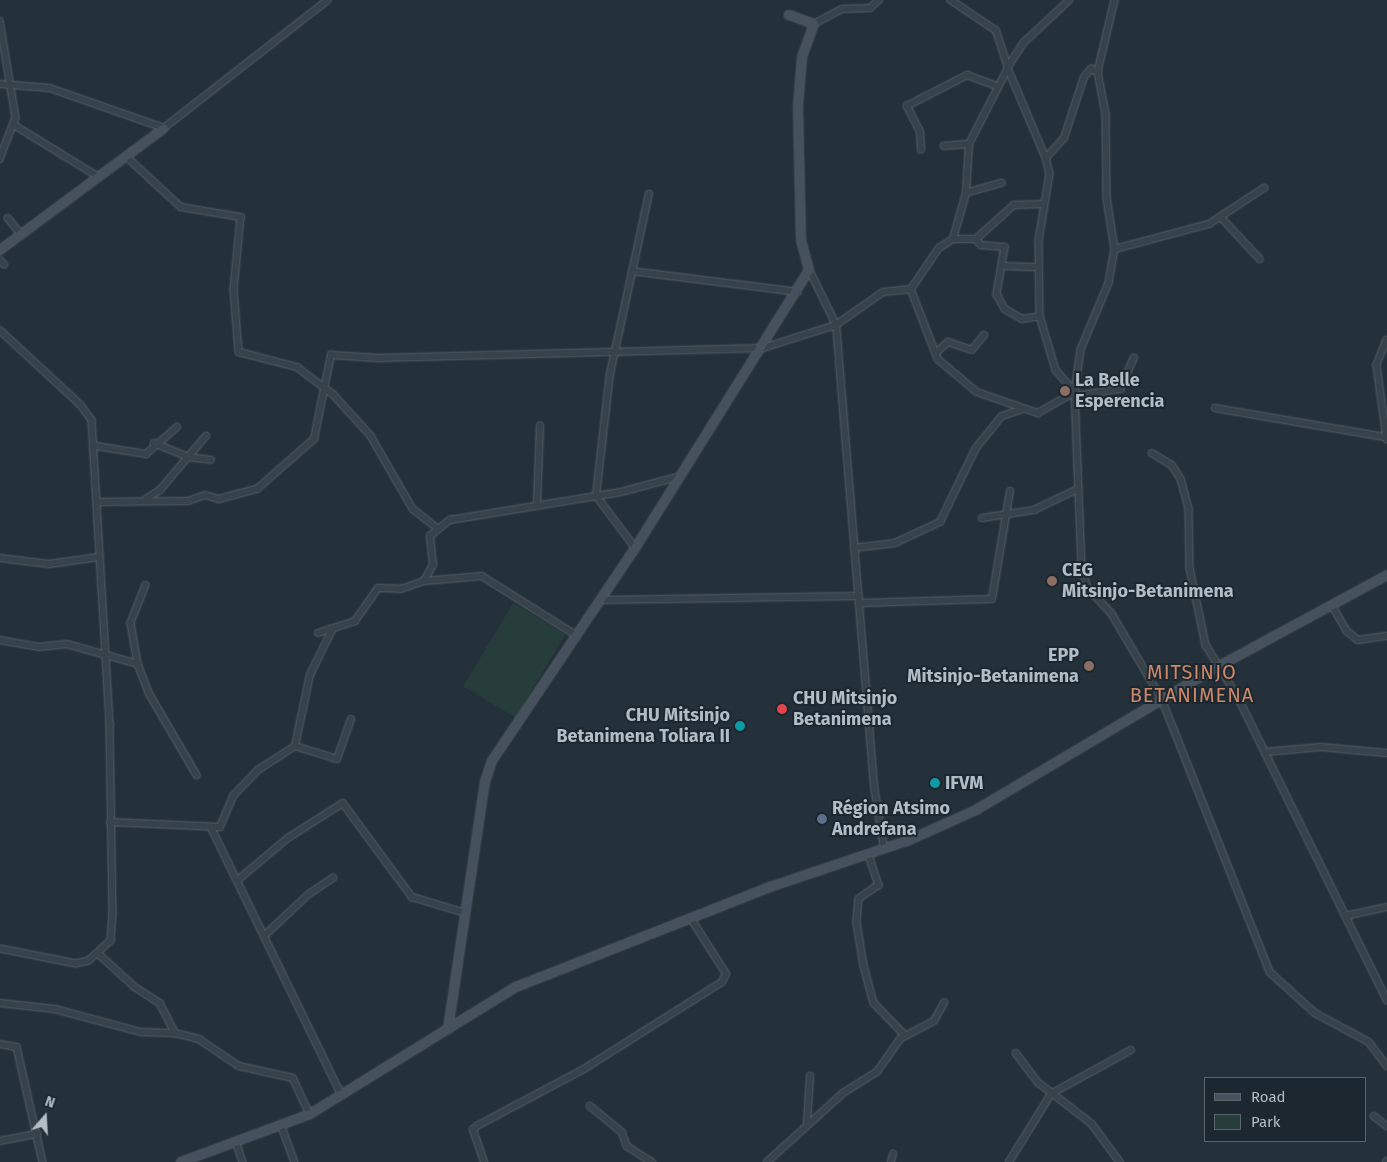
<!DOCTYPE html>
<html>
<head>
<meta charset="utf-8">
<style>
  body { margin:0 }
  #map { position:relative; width:1387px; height:1162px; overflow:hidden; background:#24303a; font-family:"Fira Sans",sans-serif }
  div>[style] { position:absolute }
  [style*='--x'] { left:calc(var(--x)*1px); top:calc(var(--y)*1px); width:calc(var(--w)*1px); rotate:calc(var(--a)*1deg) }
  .green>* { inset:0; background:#273d3c; transform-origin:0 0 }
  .roads { filter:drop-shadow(0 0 1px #566068) drop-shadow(0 0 1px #566068) }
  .street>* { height:5.5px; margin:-2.75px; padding:0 2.75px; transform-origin:2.75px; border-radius:2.75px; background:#38424a }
  .secondary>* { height:8px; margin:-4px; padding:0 4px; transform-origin:4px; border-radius:4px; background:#46515d }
  .dots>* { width:14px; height:14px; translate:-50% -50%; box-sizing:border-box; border:2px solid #1d272f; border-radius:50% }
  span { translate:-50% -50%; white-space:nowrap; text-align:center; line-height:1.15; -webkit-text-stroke:4px #1d272f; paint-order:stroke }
  .poi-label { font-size:18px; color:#b3bdc6; font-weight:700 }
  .left { translate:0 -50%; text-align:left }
  .right { translate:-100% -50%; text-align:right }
  .quarter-label { font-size:20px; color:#cc8869; letter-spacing:1px }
  .legend { position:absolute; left:1204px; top:1077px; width:162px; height:65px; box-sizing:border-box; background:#1d272f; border:1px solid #59636b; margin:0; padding:6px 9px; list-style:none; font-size:15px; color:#b3bdc6 }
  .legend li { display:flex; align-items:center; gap:10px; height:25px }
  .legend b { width:25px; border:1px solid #59636b }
  .north { position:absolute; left:20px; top:1092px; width:50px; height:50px; -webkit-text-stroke:4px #1d272f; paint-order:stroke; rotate:19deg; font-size:14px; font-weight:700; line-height:20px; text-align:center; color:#b3bdc6 }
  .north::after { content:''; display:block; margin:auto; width:18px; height:22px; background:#b3bdc6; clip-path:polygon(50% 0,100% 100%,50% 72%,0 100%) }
</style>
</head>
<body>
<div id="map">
  <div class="green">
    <i style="left:513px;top:603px;width:61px;height:97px;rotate:31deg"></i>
  </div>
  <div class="roads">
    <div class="street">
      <i style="--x:1070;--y:0;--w:63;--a:136.9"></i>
      <i style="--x:1024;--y:43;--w:30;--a:123"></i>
      <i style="--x:1008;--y:68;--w:98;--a:67.1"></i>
      <i style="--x:1046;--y:158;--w:16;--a:76"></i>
      <i style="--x:1050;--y:174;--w:68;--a:99.3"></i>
      <i style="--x:1039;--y:241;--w:75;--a:89.2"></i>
      <i style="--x:1040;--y:316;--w:56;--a:73.5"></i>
      <i style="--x:1056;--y:370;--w:29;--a:49"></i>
      <i style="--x:1115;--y:0;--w:74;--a:103.3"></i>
      <i style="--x:1098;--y:72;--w:43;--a:79.2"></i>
      <i style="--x:1106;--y:114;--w:84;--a:89.3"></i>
      <i style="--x:1107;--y:198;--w:52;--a:81.1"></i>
      <i style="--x:1115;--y:249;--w:35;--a:100"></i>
      <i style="--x:1109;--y:283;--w:73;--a:112.7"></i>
      <i style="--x:1081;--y:350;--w:42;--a:98.1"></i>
      <i style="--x:1075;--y:392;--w:177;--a:87.7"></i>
      <i style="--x:1082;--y:569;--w:20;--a:72"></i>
      <i style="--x:1088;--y:588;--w:35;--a:47"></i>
      <i style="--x:1112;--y:614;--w:99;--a:59.5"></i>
      <i style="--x:1162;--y:699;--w:294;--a:68.4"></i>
      <i style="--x:1270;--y:972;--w:61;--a:42.3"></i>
      <i style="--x:1315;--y:1013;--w:61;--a:28.2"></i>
      <i style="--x:1369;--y:1042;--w:30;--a:53"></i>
      <i style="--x:0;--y:21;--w:98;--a:80.6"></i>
      <i style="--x:16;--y:118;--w:44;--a:111.3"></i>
      <i style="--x:814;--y:24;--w:32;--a:-28"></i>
      <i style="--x:842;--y:9;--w:28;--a:-2"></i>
      <i style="--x:870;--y:8;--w:12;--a:-42"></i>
      <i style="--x:0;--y:84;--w:50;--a:4.6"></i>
      <i style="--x:50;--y:88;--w:121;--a:19.3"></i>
      <i style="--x:164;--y:128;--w:208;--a:-38"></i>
      <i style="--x:16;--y:126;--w:97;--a:31.6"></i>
      <i style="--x:944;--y:146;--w:25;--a:-5"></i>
      <i style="--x:921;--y:150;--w:18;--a:-93"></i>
      <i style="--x:920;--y:132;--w:29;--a:-117"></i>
      <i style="--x:907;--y:106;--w:68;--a:-27.3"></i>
      <i style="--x:967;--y:75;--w:32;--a:20"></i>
      <i style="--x:126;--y:156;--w:75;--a:42.8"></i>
      <i style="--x:181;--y:207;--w:61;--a:9.5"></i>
      <i style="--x:241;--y:217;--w:73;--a:95.5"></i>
      <i style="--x:234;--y:290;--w:62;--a:85.4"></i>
      <i style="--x:239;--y:352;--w:60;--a:14.5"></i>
      <i style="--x:297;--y:367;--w:46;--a:37.1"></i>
      <i style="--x:334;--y:395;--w:55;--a:47.9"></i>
      <i style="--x:371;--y:436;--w:84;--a:60.1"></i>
      <i style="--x:413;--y:509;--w:31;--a:38"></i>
      <i style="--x:1046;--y:158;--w:27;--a:-48"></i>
      <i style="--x:1064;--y:138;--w:64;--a:-71.8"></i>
      <i style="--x:1084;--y:77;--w:11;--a:-49"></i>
      <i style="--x:1091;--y:69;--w:8;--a:23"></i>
      <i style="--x:966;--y:193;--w:37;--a:-16"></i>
      <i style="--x:8;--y:218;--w:22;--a:51"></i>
      <i style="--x:1222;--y:218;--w:56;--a:47.2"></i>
      <i style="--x:953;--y:239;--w:23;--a:0"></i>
      <i style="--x:976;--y:239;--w:51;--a:-41.8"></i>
      <i style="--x:1014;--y:205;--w:29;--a:-2"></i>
      <i style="--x:976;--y:239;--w:8;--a:50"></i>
      <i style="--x:981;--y:245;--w:24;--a:5"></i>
      <i style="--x:1005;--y:247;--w:48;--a:99.7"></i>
      <i style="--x:997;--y:294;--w:17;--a:62"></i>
      <i style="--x:1005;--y:309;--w:20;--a:30"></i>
      <i style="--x:1022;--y:319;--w:18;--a:-9"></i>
      <i style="--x:1115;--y:249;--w:97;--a:-14.9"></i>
      <i style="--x:1209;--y:224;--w:66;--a:-33.2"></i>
      <i style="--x:0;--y:260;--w:6;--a:45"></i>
      <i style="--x:1003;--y:266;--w:35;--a:2"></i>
      <i style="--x:632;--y:271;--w:167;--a:7.2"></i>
      <i style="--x:911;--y:289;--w:75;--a:68.9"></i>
      <i style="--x:938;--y:359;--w:51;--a:40.2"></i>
      <i style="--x:977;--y:392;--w:65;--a:19"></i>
      <i style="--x:1038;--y:413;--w:43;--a:-29.6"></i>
      <i style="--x:0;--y:330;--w:110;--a:42.8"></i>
      <i style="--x:81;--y:405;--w:19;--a:54"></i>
      <i style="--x:92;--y:420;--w:305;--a:86.6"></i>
      <i style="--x:110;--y:724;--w:189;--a:89.1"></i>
      <i style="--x:113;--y:913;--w:28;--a:94"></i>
      <i style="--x:111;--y:941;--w:30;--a:138"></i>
      <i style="--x:89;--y:961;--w:13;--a:167"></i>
      <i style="--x:76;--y:964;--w:77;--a:-168.8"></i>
      <i style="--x:1387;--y:340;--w:27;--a:112"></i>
      <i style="--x:1377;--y:365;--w:75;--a:82.3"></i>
      <i style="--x:936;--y:353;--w:16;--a:-43"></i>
      <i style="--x:948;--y:342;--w:25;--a:18"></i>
      <i style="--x:972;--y:350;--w:19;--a:-51"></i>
      <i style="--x:1075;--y:396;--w:46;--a:-8.8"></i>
      <i style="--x:1120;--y:389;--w:34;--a:-66"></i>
      <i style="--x:1215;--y:408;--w:172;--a:9.7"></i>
      <i style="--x:154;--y:443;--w:37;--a:22"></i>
      <i style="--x:188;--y:457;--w:23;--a:7"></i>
      <i style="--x:96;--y:446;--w:51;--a:9.1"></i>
      <i style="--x:146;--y:454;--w:41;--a:-41.1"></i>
      <i style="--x:1152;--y:453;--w:23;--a:31"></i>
      <i style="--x:1172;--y:465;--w:17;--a:57"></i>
      <i style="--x:1181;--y:479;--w:31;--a:75"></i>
      <i style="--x:1189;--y:509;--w:59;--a:89"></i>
      <i style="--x:1190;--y:568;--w:79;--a:78.3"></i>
      <i style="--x:1206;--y:645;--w:61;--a:58.4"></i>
      <i style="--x:1238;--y:697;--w:338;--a:63.8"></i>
      <i style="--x:146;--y:499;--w:17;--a:-33"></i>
      <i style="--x:160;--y:490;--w:71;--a:-49.6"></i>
      <i style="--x:97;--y:502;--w:91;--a:-0.6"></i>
      <i style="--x:188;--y:501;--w:18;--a:-19"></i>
      <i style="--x:205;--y:495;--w:15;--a:16"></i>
      <i style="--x:219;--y:499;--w:39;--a:-15"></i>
      <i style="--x:257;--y:489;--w:76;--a:-41.3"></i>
      <i style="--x:314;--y:439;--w:86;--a:-78.6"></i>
      <i style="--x:331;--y:355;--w:47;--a:3.7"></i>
      <i style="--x:378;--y:358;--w:385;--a:-1.5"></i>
      <i style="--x:763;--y:348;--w:77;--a:-17.5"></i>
      <i style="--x:836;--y:325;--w:61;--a:-116.1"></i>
      <i style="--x:537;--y:504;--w:78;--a:-87.8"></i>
      <i style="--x:982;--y:518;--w:53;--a:-8.7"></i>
      <i style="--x:1034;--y:510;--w:49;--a:-25.5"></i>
      <i style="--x:635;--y:548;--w:65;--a:-126.9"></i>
      <i style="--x:596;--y:496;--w:123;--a:-83.5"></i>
      <i style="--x:610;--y:374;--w:184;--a:-77.8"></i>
      <i style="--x:854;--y:548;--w:41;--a:-7"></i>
      <i style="--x:895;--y:543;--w:50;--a:-25"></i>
      <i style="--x:940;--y:522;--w:82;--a:-64.1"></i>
      <i style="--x:976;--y:448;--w:41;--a:-50.9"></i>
      <i style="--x:1002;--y:416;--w:19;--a:-18"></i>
      <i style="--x:0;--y:558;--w:49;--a:7"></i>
      <i style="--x:49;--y:564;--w:50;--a:-8"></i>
      <i style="--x:424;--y:581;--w:58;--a:-4.9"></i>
      <i style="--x:482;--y:576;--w:111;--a:32.1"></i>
      <i style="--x:146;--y:585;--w:41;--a:111.5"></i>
      <i style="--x:131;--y:623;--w:42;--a:80.3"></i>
      <i style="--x:138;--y:664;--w:31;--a:69"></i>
      <i style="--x:149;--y:693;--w:95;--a:59.7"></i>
      <i style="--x:601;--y:600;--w:258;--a:-0.9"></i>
      <i style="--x:860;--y:603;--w:132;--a:-1.7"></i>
      <i style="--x:992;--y:599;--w:109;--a:-80.5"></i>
      <i style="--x:1332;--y:605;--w:30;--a:60"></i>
      <i style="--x:1347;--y:631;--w:14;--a:39"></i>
      <i style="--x:1358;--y:640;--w:29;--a:-8"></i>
      <i style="--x:318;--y:633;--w:39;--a:-18"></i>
      <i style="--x:355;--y:621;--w:40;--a:-55.1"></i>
      <i style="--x:378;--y:588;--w:23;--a:2"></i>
      <i style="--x:401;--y:589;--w:24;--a:-19"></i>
      <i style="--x:424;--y:581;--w:18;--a:-61"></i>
      <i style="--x:433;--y:565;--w:29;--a:-96"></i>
      <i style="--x:430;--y:536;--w:26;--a:-39"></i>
      <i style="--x:450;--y:520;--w:173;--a:-9.3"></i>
      <i style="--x:621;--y:492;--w:62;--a:-14.9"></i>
      <i style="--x:0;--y:640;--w:39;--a:10"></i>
      <i style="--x:38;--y:647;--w:29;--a:-6"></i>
      <i style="--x:67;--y:644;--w:74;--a:15.7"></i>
      <i style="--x:295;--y:746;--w:44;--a:17.2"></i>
      <i style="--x:337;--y:759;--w:42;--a:-70.7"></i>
      <i style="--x:1265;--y:752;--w:56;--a:-5.1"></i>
      <i style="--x:1321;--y:747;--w:66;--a:5.2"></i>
      <i style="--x:110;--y:822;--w:110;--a:2.6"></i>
      <i style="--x:220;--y:827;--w:34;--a:-67"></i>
      <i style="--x:233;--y:796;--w:36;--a:-46"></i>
      <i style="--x:258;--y:770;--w:44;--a:-33"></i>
      <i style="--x:295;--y:746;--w:73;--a:-78.1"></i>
      <i style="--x:310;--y:675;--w:52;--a:-63.9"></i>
      <i style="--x:212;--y:829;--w:296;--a:64"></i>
      <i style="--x:884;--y:849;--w:64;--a:-99"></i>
      <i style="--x:874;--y:786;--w:463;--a:-94.7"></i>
      <i style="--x:836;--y:325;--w:57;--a:-35.1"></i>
      <i style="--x:883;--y:292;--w:28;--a:-6"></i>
      <i style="--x:911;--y:289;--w:50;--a:-55.7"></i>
      <i style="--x:939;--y:248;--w:17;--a:-33"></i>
      <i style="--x:953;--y:239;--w:48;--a:-74.2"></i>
      <i style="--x:966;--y:193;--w:49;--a:-86.5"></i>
      <i style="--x:969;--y:144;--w:85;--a:-62.8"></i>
      <i style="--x:1008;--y:68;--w:39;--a:-108"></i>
      <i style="--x:996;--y:31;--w:55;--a:-146"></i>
      <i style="--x:869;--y:855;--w:32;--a:72"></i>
      <i style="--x:879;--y:885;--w:24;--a:145"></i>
      <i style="--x:859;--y:899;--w:24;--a:95"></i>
      <i style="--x:857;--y:923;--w:44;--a:80.8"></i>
      <i style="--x:864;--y:966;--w:38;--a:75"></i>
      <i style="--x:874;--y:1003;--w:45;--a:45.9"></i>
      <i style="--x:239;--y:879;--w:64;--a:-39.9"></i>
      <i style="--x:288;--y:838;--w:65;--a:-32.5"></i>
      <i style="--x:343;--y:803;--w:117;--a:53.7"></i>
      <i style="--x:412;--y:897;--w:56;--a:16.5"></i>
      <i style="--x:1345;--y:916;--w:43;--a:-12.1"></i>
      <i style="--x:265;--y:935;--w:60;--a:-43"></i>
      <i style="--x:309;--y:894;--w:29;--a:-34"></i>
      <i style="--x:100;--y:955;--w:47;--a:42.4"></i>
      <i style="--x:135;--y:987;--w:30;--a:33"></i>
      <i style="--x:160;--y:1003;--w:34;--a:63"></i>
      <i style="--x:0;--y:1003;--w:55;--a:6.2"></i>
      <i style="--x:55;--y:1009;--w:89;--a:15"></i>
      <i style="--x:141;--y:1032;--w:34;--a:2"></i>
      <i style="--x:175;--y:1033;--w:25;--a:14"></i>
      <i style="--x:199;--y:1039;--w:48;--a:34"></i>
      <i style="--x:239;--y:1066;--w:55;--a:12.5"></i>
      <i style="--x:293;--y:1078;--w:40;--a:65"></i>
      <i style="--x:0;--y:1044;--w:17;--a:10"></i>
      <i style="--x:17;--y:1047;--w:118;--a:77.3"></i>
      <i style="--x:1016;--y:1053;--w:38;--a:53"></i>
      <i style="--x:1039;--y:1083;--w:67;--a:37.7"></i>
      <i style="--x:1092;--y:1124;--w:47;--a:53.6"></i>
      <i style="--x:590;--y:1106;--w:41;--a:39.1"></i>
      <i style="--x:622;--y:1132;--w:15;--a:70"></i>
      <i style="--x:627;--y:1146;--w:30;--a:33"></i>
      <i style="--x:1374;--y:1116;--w:16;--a:38"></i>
      <i style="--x:807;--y:1124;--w:48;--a:-86.4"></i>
      <i style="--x:282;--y:1127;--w:37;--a:70"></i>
      <i style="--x:0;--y:1141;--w:38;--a:-11"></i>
      <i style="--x:237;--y:1144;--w:19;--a:72"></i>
      <i style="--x:484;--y:1162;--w:34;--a:-109"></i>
      <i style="--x:473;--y:1130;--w:6;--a:-45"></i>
      <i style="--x:477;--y:1126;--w:121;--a:-28"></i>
      <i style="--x:584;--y:1069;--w:163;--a:-32.2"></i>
      <i style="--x:722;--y:982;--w:9;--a:-63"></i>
      <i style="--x:726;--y:974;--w:65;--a:-122.5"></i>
      <i style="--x:767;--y:1162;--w:103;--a:-42.2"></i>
      <i style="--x:843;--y:1093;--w:40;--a:-32"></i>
      <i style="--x:877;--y:1072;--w:40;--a:-55.1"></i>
      <i style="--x:900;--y:1039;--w:38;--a:-28"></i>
      <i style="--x:934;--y:1021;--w:21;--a:-61"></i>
      <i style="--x:891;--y:1162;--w:8;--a:-76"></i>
      <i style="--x:1009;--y:1162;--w:80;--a:-58.3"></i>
      <i style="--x:1051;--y:1094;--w:91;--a:-28.8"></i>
      <i style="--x:1386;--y:1162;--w:1;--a:-45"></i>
    </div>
    <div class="secondary">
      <i style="--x:0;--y:250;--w:204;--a:-36.6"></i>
      <i style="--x:448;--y:1029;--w:250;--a:-81.5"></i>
      <i style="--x:485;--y:782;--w:22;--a:-72"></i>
      <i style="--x:492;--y:761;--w:254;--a:-56.1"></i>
      <i style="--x:634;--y:550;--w:330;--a:-58"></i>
      <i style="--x:809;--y:270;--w:31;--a:-105"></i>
      <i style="--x:801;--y:240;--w:134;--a:-91.3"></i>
      <i style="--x:798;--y:106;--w:49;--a:-85.3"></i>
      <i style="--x:802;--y:57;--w:35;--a:-70"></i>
      <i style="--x:814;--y:24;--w:27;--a:-160"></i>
      <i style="--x:181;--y:1162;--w:138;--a:-20.4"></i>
      <i style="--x:310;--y:1114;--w:242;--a:-31.7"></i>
      <i style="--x:516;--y:987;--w:273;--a:-21.5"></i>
      <i style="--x:770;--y:887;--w:145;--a:-18.6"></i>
      <i style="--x:907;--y:841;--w:76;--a:-24.2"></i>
      <i style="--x:976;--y:810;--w:282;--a:-30.7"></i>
      <i style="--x:1219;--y:666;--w:191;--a:-28.4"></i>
    </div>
  </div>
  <div class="dots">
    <i style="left:1065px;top:391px;background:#8d6e63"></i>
    <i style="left:1052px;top:581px;background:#8d6e63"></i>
    <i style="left:1089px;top:666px;background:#8d6e63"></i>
    <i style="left:782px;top:709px;background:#e0444e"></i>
    <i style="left:740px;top:726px;background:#0f9aa8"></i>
    <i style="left:935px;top:783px;background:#0f9aa8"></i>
    <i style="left:822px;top:819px;background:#5c6f8a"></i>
  </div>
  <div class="poi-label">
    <span class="left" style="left:1075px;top:391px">La Belle<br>Esperencia</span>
    <span class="left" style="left:1062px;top:581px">CEG<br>Mitsinjo-Betanimena</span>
    <span class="right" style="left:1079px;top:666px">EPP<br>Mitsinjo-Betanimena</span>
    <span class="left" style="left:793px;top:709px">CHU Mitsinjo<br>Betanimena</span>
    <span class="right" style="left:730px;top:726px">CHU Mitsinjo<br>Betanimena Toliara II</span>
    <span class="left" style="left:945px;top:783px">IFVM</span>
    <span class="left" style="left:832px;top:819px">Région Atsimo<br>Andrefana</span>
  </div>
  <div class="quarter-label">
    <span style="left:1192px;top:684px">MITSINJO<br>BETANIMENA</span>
  </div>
  <ul class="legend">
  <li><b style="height:6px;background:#46515d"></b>Road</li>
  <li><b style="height:14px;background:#273d3c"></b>Park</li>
  </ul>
  <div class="north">N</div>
</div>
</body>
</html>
